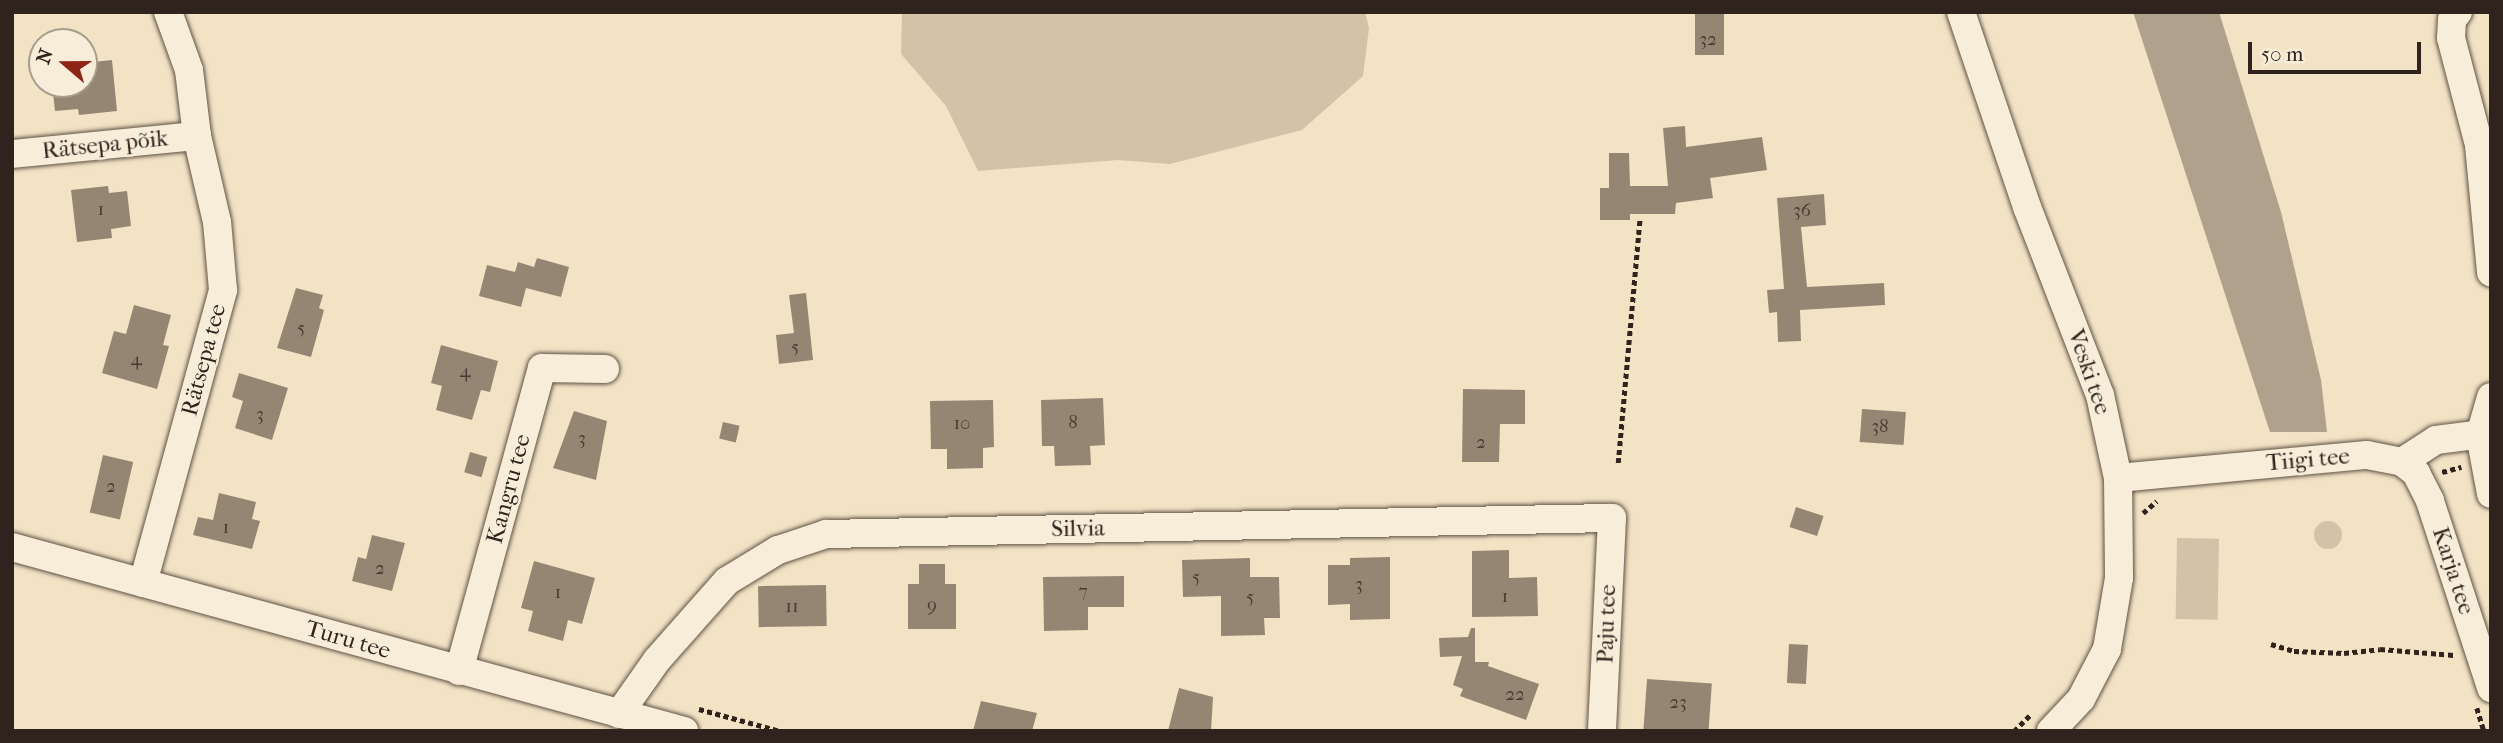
<!DOCTYPE html>
<html>
<head>
<meta charset="utf-8">
<style>
  body { margin:0 }
  #map { position:relative; width:2503px; height:743px; overflow:hidden; background:#f2e3c5; font-family:"IM FELL French Canon",serif }
  div>[style] { position:absolute }
  [style*='--x'] { left:calc(var(--x)*1px); top:calc(var(--y)*1px); width:calc(var(--w)*1px); rotate:calc(var(--a)*1deg) }
  .green>* { inset:0; background:#d1c2a8; transform-origin:0 0 }
  .round { border-radius:50% }
  .water>* { inset:0; background:#b0a18c }
  .building>* { inset:0; background:#958674; transform-origin:0 0 }
  .path>* { height:4.5px; margin-top:-2.25px; transform-origin:0; background:repeating-linear-gradient(90deg,#30221c 0 5px,transparent 0 8.5px) }
  .roads { filter:drop-shadow(0 0 2px #605246) drop-shadow(0 0 2px #605246) }
  .minor>* { height:28px; margin:-14px; padding:0 14px; transform-origin:14px; border-radius:14px; background:#f7edd9 }
  span { translate:-50% -50%; white-space:nowrap; text-align:center; line-height:1.15; -webkit-text-stroke:5px #f7edd9; paint-order:stroke }
  .number-label { font-size:19px; color:#493b32 }
  .number-label span { -webkit-text-stroke-width:0 }
  .street-label { font-size:23px; color:#30221c }
  .frame { position:absolute; inset:0; border:14px solid #30221c; pointer-events:none }
  .north { position:absolute; left:28px; top:28px; width:70px; height:70px; box-sizing:border-box; background:#f7edd9; border:2px solid #a79c8d; border-radius:50%; rotate:290deg; font-size:19px; font-weight:700; line-height:28px; text-align:center; color:#30221c }
  .north::after { content:''; display:block; margin:auto; width:24px; height:32px; background:#8f2418; clip-path:polygon(50% 0,100% 100%,50% 72%,0 100%) }
  .scale { position:absolute; left:2248px; top:42px; width:173px; height:32px; box-sizing:border-box; border:4px solid #30221c; border-top:0; padding-left:9px; font-size:21px; line-height:24px; white-space:nowrap; color:#30221c; -webkit-text-stroke:5px #f7edd9; paint-order:stroke }
</style>
</head>
<body>
<div id="map">
  <div class="green">
    <i style="clip-path:polygon(902px 12px,1365px 12px,1369px 28px,1363px 76px,1302px 130px,1170px 164px,1118px 160px,978px 171px,946px 106px,901px 54px)"></i>
    <i class="round" style="left:2314px;top:521px;width:28px;height:28px"></i>
    <i style="left:2177px;top:538px;width:42px;height:81px;rotate:1deg"></i>
  </div>
  <div class="water">
    <i style="clip-path:polygon(2133px 12px,2219px 12px,2281px 212px,2321px 380px,2327px 432px,2270px 432px)"></i>
  </div>
  <div class="building">
    <i style="left:1695px;top:12px;width:29px;height:43px"></i>
    <i style="clip-path:polygon(112px 60px,117px 111px,79px 115px,78px 109px,55px 111px,52px 84px,84px 84px,84px 63px)"></i>
    <i style="clip-path:polygon(1685px 126px,1686px 147px,1762px 137px,1767px 170px,1710px 178px,1713px 198px,1676px 203px,1675px 214px,1630px 214px,1630px 220px,1600px 220px,1600px 188px,1609px 188px,1609px 153px,1629px 153px,1630px 186px,1668px 186px,1663px 128px)"></i>
    <i style="clip-path:polygon(108px 186px,109px 193px,127px 191px,131px 226px,111px 229px,112px 238px,77px 242px,71px 190px)"></i>
    <i style="clip-path:polygon(1824px 194px,1826px 225px,1801px 227px,1807px 287px,1884px 283px,1885px 305px,1800px 310px,1801px 341px,1778px 342px,1777px 312px,1769px 313px,1767px 290px,1784px 289px,1777px 198px)"></i>
    <i style="clip-path:polygon(537px 258px,569px 267px,561px 297px,526px 288px,521px 307px,479px 296px,487px 265px,515px 272px,518px 262px,534px 267px)"></i>
    <i style="clip-path:polygon(296px 288px,323px 295px,319px 308px,324px 310px,311px 357px,277px 348px)"></i>
    <i style="clip-path:polygon(806px 293px,813px 360px,779px 364px,776px 335px,794px 333px,789px 295px)"></i>
    <i style="clip-path:polygon(134px 305px,171px 315px,163px 345px,169px 346px,157px 389px,102px 373px,114px 331px,126px 334px)"></i>
    <i style="clip-path:polygon(441px 345px,498px 361px,490px 392px,481px 390px,472px 420px,436px 410px,442px 386px,431px 383px)"></i>
    <i style="clip-path:polygon(239px 373px,288px 388px,272px 440px,235px 428px,243px 401px,232px 397px)"></i>
    <i style="clip-path:polygon(1463px 389px,1525px 390px,1525px 424px,1500px 424px,1499px 462px,1462px 462px)"></i>
    <i style="clip-path:polygon(1103px 398px,1105px 445px,1090px 446px,1091px 465px,1055px 466px,1054px 446px,1042px 446px,1041px 400px)"></i>
    <i style="clip-path:polygon(993px 400px,994px 447px,983px 448px,983px 468px,947px 469px,947px 449px,931px 449px,930px 401px)"></i>
    <i style="left:1862px;top:409px;width:44px;height:33px;rotate:4deg"></i>
    <i style="clip-path:polygon(574px 411px,607px 421px,596px 480px,553px 468px)"></i>
    <i style="left:723px;top:422px;width:17px;height:17px;rotate:13deg"></i>
    <i style="left:470px;top:452px;width:18px;height:21px;rotate:16deg"></i>
    <i style="left:103px;top:455px;width:31px;height:59px;rotate:13deg"></i>
    <i style="clip-path:polygon(219px 493px,256px 502px,252px 519px,260px 521px,252px 549px,193px 535px,198px 517px,213px 520px)"></i>
    <i style="left:1796px;top:507px;width:29px;height:21px;rotate:18deg"></i>
    <i style="clip-path:polygon(372px 535px,405px 543px,392px 591px,352px 581px,358px 557px,366px 559px)"></i>
    <i style="clip-path:polygon(1509px 550px,1509px 578px,1537px 577px,1538px 616px,1472px 617px,1472px 551px)"></i>
    <i style="clip-path:polygon(1390px 557px,1390px 619px,1350px 620px,1350px 604px,1328px 605px,1328px 565px,1350px 565px,1350px 558px)"></i>
    <i style="clip-path:polygon(1250px 558px,1250px 577px,1279px 577px,1280px 618px,1264px 618px,1265px 635px,1221px 636px,1221px 596px,1183px 597px,1182px 560px)"></i>
    <i style="clip-path:polygon(534px 561px,595px 578px,582px 624px,568px 620px,563px 641px,528px 631px,533px 611px,521px 608px)"></i>
    <i style="clip-path:polygon(919px 564px,945px 564px,945px 584px,956px 584px,956px 629px,908px 629px,908px 584px,919px 584px)"></i>
    <i style="clip-path:polygon(1124px 576px,1124px 607px,1088px 607px,1088px 630px,1044px 631px,1043px 577px)"></i>
    <i style="left:826px;top:585px;width:41px;height:68px;rotate:89deg"></i>
    <i style="clip-path:polygon(1471px 628px,1475px 628px,1475px 662px,1489px 662px,1488px 666px,1539px 684px,1526px 720px,1460px 696px,1463px 689px,1453px 685px,1462px 656px,1440px 657px,1439px 638px,1468px 637px)"></i>
    <i style="left:1789px;top:644px;width:19px;height:39px;rotate:3deg"></i>
    <i style="left:1647px;top:679px;width:65px;height:52px;rotate:4deg"></i>
    <i style="clip-path:polygon(1179px 688px,1213px 697px,1211px 731px,1168px 731px)"></i>
    <i style="clip-path:polygon(981px 701px,1037px 713px,1032px 731px,973px 731px)"></i>
  </div>
  <div class="path">
    <i style="--x:1618;--y:463;--w:246;--a:-84.9"></i>
    <i style="--x:2442;--y:472;--w:20;--a:-15"></i>
    <i style="--x:2143;--y:513;--w:18;--a:-41"></i>
    <i style="--x:2271;--y:644;--w:24;--a:17"></i>
    <i style="--x:2294;--y:651;--w:50;--a:2.3"></i>
    <i style="--x:2344;--y:653;--w:36;--a:-6"></i>
    <i style="--x:2380;--y:649;--w:74;--a:4.6"></i>
    <i style="--x:2477;--y:708;--w:24;--a:73"></i>
    <i style="--x:699;--y:709;--w:84;--a:15.2"></i>
    <i style="--x:2014;--y:731;--w:24;--a:-45"></i>
  </div>
  <div class="roads">
    <div class="minor">
      <i style="--x:1961;--y:12;--w:206;--a:71.3"></i>
      <i style="--x:2027;--y:207;--w:202;--a:68.8"></i>
      <i style="--x:2100;--y:395;--w:85;--a:77.8"></i>
      <i style="--x:2118;--y:478;--w:100;--a:89.4"></i>
      <i style="--x:2119;--y:578;--w:72;--a:99.6"></i>
      <i style="--x:2107;--y:649;--w:56;--a:117.5"></i>
      <i style="--x:2081;--y:699;--w:44;--a:133.2"></i>
      <i style="--x:2458;--y:12;--w:10;--a:127"></i>
      <i style="--x:2452;--y:20;--w:18;--a:93"></i>
      <i style="--x:2451;--y:38;--w:111;--a:75.3"></i>
      <i style="--x:2479;--y:145;--w:128;--a:84.6"></i>
      <i style="--x:12;--y:154;--w:186;--a:-5.6"></i>
      <i style="--x:2491;--y:397;--w:40;--a:106"></i>
      <i style="--x:2480;--y:435;--w:60;--a:79.4"></i>
      <i style="--x:2402;--y:462;--w:18;--a:38"></i>
      <i style="--x:2416;--y:473;--w:31;--a:63"></i>
      <i style="--x:2430;--y:501;--w:197;--a:71.9"></i>
      <i style="--x:2118;--y:478;--w:250;--a:-5.3"></i>
      <i style="--x:2367;--y:455;--w:36;--a:11"></i>
      <i style="--x:2402;--y:462;--w:40;--a:-32.9"></i>
      <i style="--x:2436;--y:440;--w:55;--a:-7.3"></i>
      <i style="--x:12;--y:547;--w:697;--a:15.31"></i>
      <i style="--x:143;--y:583;--w:304;--a:-74.7"></i>
      <i style="--x:223;--y:290;--w:68;--a:-95"></i>
      <i style="--x:217;--y:222;--w:88;--a:-103.1"></i>
      <i style="--x:197;--y:136;--w:66;--a:-96.9"></i>
      <i style="--x:189;--y:70;--w:62;--a:-109.9"></i>
      <i style="--x:459;--y:671;--w:314;--a:-74.7"></i>
      <i style="--x:542;--y:368;--w:63;--a:0.9"></i>
      <i style="--x:619;--y:714;--w:66;--a:-54.9"></i>
      <i style="--x:657;--y:660;--w:106;--a:-48.5"></i>
      <i style="--x:727;--y:581;--w:60;--a:-31.3"></i>
      <i style="--x:778;--y:550;--w:51;--a:-18.4"></i>
      <i style="--x:826;--y:534;--w:786;--a:-1.17"></i>
      <i style="--x:1612;--y:518;--w:213;--a:92.7"></i>
    </div>
  </div>
  <div class="number-label">
    <span style="left:1708px;top:40px">32</span>
    <span style="left:101px;top:210px">1</span>
    <span style="left:1802px;top:211px">36</span>
    <span style="left:301px;top:329px">5</span>
    <span style="left:795px;top:348px">5</span>
    <span style="left:136px;top:360px">4</span>
    <span style="left:465px;top:372px">4</span>
    <span style="left:260px;top:415px">3</span>
    <span style="left:1073px;top:423px">8</span>
    <span style="left:962px;top:424px">10</span>
    <span style="left:1880px;top:427px">38</span>
    <span style="left:582px;top:439px">3</span>
    <span style="left:1481px;top:443px">2</span>
    <span style="left:111px;top:487px">2</span>
    <span style="left:226px;top:528px">1</span>
    <span style="left:380px;top:569px">2</span>
    <span style="left:1196px;top:578px">5</span>
    <span style="left:1359px;top:585px">3</span>
    <span style="left:1083px;top:592px">7</span>
    <span style="left:558px;top:593px">1</span>
    <span style="left:1505px;top:597px">1</span>
    <span style="left:1250px;top:598px">5</span>
    <span style="left:932px;top:606px">9</span>
    <span style="left:792px;top:607px">11</span>
    <span style="left:1515px;top:695px">22</span>
    <span style="left:1678px;top:703px">23</span>
  </div>
  <div class="street-label">
    <span style="left:105px;top:145px;rotate:-6deg">Rätsepa põik</span>
    <span style="left:204px;top:360px;rotate:-75deg">Rätsepa tee</span>
    <span style="left:2089px;top:372px;rotate:71deg">Veski tee</span>
    <span style="left:2308px;top:460px;rotate:-5deg">Tiigi tee</span>
    <span style="left:509px;top:489px;rotate:-75deg">Kangru tee</span>
    <span style="left:1078px;top:529px;rotate:-1deg">Silvia</span>
    <span style="left:2453px;top:571px;rotate:72deg">Karja tee</span>
    <span style="left:1607px;top:624px;rotate:-88deg">Paju tee</span>
    <span style="left:348px;top:640px;rotate:16deg">Turu tee</span>
  </div>
  <div class="frame"></div>
  <div class="north">N</div>
  <div class="scale">50 m</div>
</div>
</body>
</html>
